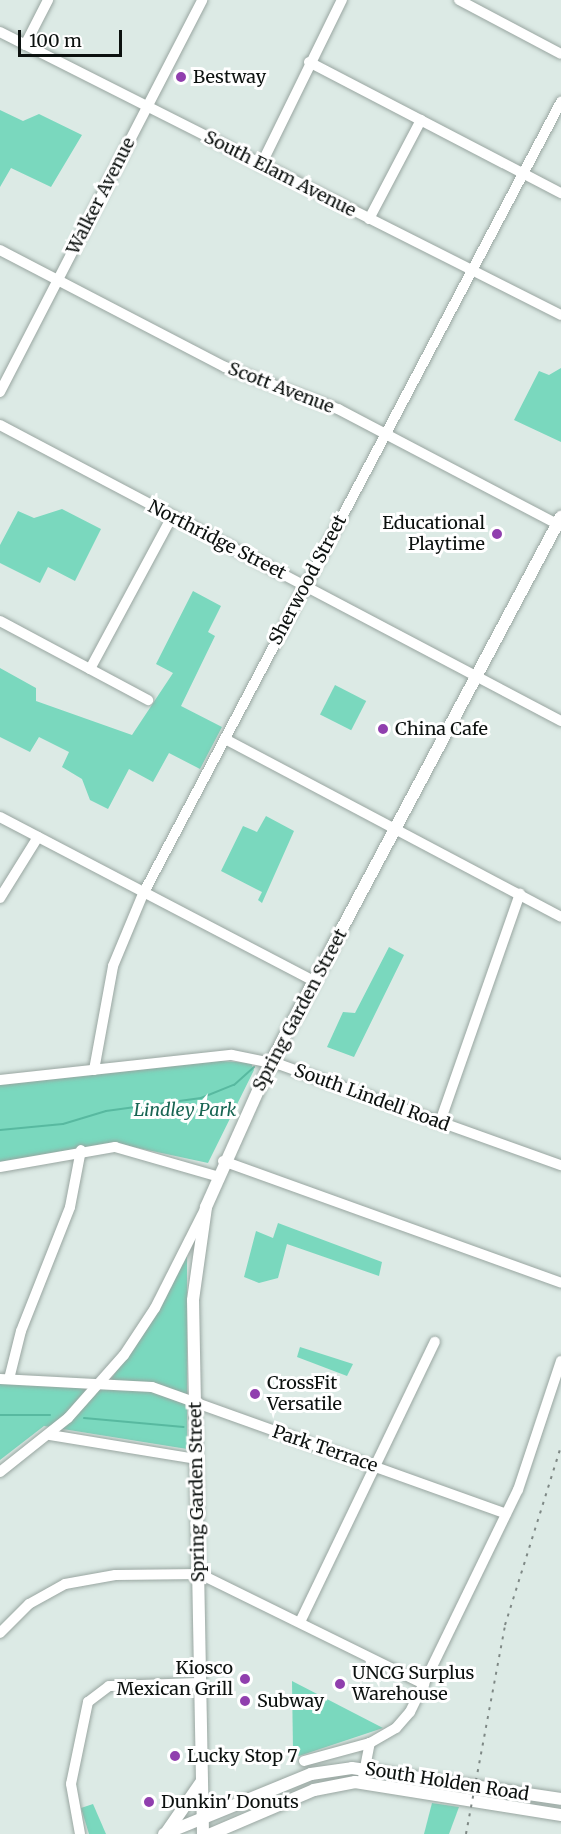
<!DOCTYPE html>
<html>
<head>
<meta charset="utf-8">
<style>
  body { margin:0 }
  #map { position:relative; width:561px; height:1834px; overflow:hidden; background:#dceae5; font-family:Merriweather,serif }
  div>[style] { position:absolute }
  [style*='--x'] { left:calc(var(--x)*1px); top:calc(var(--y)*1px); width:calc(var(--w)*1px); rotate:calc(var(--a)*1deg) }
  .green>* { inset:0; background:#7ad8be; transform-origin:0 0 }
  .stream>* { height:2px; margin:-1px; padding:0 1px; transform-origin:1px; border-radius:1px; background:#58b9a0 }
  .roads { filter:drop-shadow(0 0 2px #99a6a1) drop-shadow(0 0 2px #99a6a1) }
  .minor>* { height:10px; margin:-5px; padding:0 5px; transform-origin:5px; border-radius:5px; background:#fff }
  .major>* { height:12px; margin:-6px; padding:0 6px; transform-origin:6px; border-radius:6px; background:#fff }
  .rail>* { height:2px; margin-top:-1px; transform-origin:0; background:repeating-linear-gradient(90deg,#7e8885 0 3px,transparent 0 9px) }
  .dots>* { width:16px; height:16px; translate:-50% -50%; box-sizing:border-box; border:3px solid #fff; border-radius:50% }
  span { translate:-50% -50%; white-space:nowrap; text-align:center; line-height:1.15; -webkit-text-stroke:6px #fff; paint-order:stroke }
  .poi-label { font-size:18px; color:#0c110f }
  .left { translate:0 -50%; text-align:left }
  .right { translate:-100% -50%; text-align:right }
  .street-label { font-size:18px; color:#0c110f }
  .park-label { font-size:18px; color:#186553; font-style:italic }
  .scale { position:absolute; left:18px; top:30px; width:104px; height:27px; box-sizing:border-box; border:3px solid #0c110f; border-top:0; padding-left:8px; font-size:18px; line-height:21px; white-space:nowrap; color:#0c110f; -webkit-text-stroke:4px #fff; paint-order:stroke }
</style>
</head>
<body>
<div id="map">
  <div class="green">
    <i style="clip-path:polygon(0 110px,23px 121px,39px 114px,82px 135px,51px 187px,11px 168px,0 187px)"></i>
    <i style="clip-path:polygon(561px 368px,561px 442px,514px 420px,539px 371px,549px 375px)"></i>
    <i style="clip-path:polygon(62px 509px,101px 529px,75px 581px,48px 567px,40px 583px,0 563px,0 545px,18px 511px,34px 518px)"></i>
    <i style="clip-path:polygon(193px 591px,221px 606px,208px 632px,215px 636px,181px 706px,222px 727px,200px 769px,169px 753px,153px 782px,129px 769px,108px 809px,90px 800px,82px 779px,62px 767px,69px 752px,39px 737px,30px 752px,0 737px,0 668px,36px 688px,36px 701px,132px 735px,173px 673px,156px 664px)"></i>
    <i style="left:335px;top:685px;width:35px;height:33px;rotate:27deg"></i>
    <i style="clip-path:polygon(266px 816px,294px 831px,262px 903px,258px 900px,262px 892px,221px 871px,243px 826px,257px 832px)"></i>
    <i style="clip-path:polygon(389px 947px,404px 955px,354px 1057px,327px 1047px,343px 1012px,355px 1013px)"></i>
    <i style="clip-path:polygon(205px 1060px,251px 1063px,254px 1070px,208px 1163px,115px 1143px,0 1163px,0 1083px)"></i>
    <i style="clip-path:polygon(278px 1223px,382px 1262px,379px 1276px,287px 1244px,278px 1278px,259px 1283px,244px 1277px,256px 1231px,273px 1238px)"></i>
    <i style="clip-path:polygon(187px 1252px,187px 1449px,44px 1426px,0 1460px,0 1382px,107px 1385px,158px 1310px)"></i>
    <i style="clip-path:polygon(300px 1347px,353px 1364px,347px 1376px,297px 1357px)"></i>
    <i style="clip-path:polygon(292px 1681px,383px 1728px,299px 1756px,293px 1751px)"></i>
    <i style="clip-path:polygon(432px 1803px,459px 1807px,449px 1834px,424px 1834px)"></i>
    <i style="clip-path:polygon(93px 1804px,106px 1834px,89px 1834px,81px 1808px)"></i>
  </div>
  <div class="stream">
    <i style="--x:0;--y:1130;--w:63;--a:-5.4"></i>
    <i style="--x:63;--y:1124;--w:45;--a:-16.8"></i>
    <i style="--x:106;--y:1111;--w:96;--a:-7.8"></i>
    <i style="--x:201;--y:1098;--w:35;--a:-22"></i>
    <i style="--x:234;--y:1085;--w:27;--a:-42"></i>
    <i style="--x:0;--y:1415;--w:50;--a:0"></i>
    <i style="--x:84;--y:1418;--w:100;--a:5.1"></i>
  </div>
  <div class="roads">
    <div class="minor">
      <i style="--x:459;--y:0;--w:115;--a:27.9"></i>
      <i style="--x:0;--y:32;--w:628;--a:26.77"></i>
      <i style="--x:25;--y:45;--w:51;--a:-62.9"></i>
      <i style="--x:309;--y:62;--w:284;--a:27.5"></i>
      <i style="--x:261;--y:165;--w:184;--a:-63.9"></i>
      <i style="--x:369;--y:219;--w:112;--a:-62.3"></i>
      <i style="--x:0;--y:250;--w:254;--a:27.5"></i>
      <i style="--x:225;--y:367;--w:121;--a:20.4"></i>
      <i style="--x:338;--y:409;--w:252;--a:27.7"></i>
      <i style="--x:0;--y:392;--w:441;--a:-62.7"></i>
      <i style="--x:0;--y:425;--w:634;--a:27.82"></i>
      <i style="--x:0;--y:621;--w:168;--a:28.1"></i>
      <i style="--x:90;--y:669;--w:173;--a:-61.7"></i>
      <i style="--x:225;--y:739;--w:380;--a:27.9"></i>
      <i style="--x:0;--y:817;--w:356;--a:27.6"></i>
      <i style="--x:0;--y:898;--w:72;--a:-58.1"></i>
      <i style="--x:94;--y:1070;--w:106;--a:-79.6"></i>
      <i style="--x:113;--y:966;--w:78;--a:-67.4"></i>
      <i style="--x:143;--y:894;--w:896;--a:-62.18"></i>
      <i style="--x:0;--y:1080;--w:233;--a:-6.2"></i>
      <i style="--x:232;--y:1055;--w:50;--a:11.5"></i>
      <i style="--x:281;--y:1065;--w:297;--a:19.7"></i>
      <i style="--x:440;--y:1122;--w:242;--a:-70.7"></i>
      <i style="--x:223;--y:1161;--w:359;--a:19.8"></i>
      <i style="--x:0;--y:1167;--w:117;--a:-9.9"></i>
      <i style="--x:115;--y:1147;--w:105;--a:16"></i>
      <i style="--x:0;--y:1379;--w:152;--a:3"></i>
      <i style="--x:152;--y:1387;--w:376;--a:19.7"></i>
      <i style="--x:9;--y:1379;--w:49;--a:-76"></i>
      <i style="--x:21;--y:1331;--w:133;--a:-68.4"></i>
      <i style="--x:70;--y:1207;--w:58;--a:-79.1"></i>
      <i style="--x:50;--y:1435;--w:149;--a:9.3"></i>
      <i style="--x:0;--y:1472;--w:87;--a:-38.5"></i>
      <i style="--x:68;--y:1418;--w:84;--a:-48.4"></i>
      <i style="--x:124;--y:1355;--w:56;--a:-56.6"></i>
      <i style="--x:155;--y:1308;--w:111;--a:-63.2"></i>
      <i style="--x:300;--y:1622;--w:311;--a:-64.3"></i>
      <i style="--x:0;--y:1633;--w:41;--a:-45"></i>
      <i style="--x:29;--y:1604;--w:41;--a:-29.1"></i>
      <i style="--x:65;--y:1584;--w:51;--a:-10.2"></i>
      <i style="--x:115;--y:1575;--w:85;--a:-0.7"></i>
      <i style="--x:200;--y:1574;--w:250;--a:26.2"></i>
      <i style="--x:304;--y:1761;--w:68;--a:-15.3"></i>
      <i style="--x:370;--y:1743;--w:30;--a:-30"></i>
      <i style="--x:396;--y:1728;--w:21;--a:-49"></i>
      <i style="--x:410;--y:1712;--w:247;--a:-64.1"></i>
      <i style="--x:518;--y:1490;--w:136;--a:-71.6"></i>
      <i style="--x:363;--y:1778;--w:36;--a:-79"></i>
      <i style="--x:80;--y:1834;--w:51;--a:-100.2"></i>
      <i style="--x:71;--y:1784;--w:84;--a:-78.3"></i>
      <i style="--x:88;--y:1702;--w:26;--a:-37"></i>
      <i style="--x:109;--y:1686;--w:91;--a:-1.9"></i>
    </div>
    <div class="major">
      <i style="--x:166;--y:1833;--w:63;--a:-55.3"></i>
      <i style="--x:164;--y:1834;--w:159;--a:-22.2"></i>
      <i style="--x:311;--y:1774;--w:41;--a:-8.3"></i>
      <i style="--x:352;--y:1768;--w:211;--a:8.4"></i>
      <i style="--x:203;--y:1834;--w:534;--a:-91.07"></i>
      <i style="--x:193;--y:1300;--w:94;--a:-82"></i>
      <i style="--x:206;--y:1207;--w:157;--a:-65.9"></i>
      <i style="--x:270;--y:1064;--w:620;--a:-61.99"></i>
      <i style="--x:211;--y:1834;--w:112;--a:-23.1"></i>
      <i style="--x:314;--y:1790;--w:42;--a:-11"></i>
      <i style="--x:355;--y:1782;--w:209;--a:9.1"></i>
    </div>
  </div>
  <div class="rail">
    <i style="--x:466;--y:1834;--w:213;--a:-79.4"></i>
    <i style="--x:505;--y:1625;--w:188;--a:-72.6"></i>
  </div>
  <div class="dots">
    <i style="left:181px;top:77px;background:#903fae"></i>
    <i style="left:497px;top:534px;background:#903fae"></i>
    <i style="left:383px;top:729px;background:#903fae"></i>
    <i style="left:255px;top:1394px;background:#903fae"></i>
    <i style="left:245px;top:1679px;background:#903fae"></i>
    <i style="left:340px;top:1684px;background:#903fae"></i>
    <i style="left:245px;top:1701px;background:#903fae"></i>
    <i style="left:175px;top:1756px;background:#903fae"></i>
    <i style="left:149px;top:1802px;background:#903fae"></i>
  </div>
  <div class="poi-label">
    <span class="left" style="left:193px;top:77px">Bestway</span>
    <span class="right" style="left:485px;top:534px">Educational<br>Playtime</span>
    <span class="left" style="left:395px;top:729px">China Cafe</span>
    <span class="left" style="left:267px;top:1394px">CrossFit<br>Versatile</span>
    <span class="right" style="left:233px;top:1679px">Kiosco<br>Mexican Grill</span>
    <span class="left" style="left:352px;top:1684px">UNCG Surplus<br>Warehouse</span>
    <span class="left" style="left:257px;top:1701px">Subway</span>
    <span class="left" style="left:187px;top:1756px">Lucky Stop 7</span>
    <span class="left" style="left:161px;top:1802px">Dunkin' Donuts</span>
  </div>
  <div class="street-label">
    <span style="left:280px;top:174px;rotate:27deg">South Elam Avenue</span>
    <span style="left:101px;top:196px;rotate:-63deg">Walker Avenue</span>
    <span style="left:281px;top:388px;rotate:21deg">Scott Avenue</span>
    <span style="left:217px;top:540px;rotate:27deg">Northridge Street</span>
    <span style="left:308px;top:580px;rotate:-62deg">Sherwood Street</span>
    <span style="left:300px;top:1010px;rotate:-62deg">Spring Garden Street</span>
    <span style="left:372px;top:1098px;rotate:20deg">South Lindell Road</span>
    <span style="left:325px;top:1449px;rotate:19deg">Park Terrace</span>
    <span style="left:197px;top:1492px;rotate:-91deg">Spring Garden Street</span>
    <span style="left:447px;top:1782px;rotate:9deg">South Holden Road</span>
  </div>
  <div class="park-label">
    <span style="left:185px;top:1110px">Lindley Park</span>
  </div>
  <div class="scale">100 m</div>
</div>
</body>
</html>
